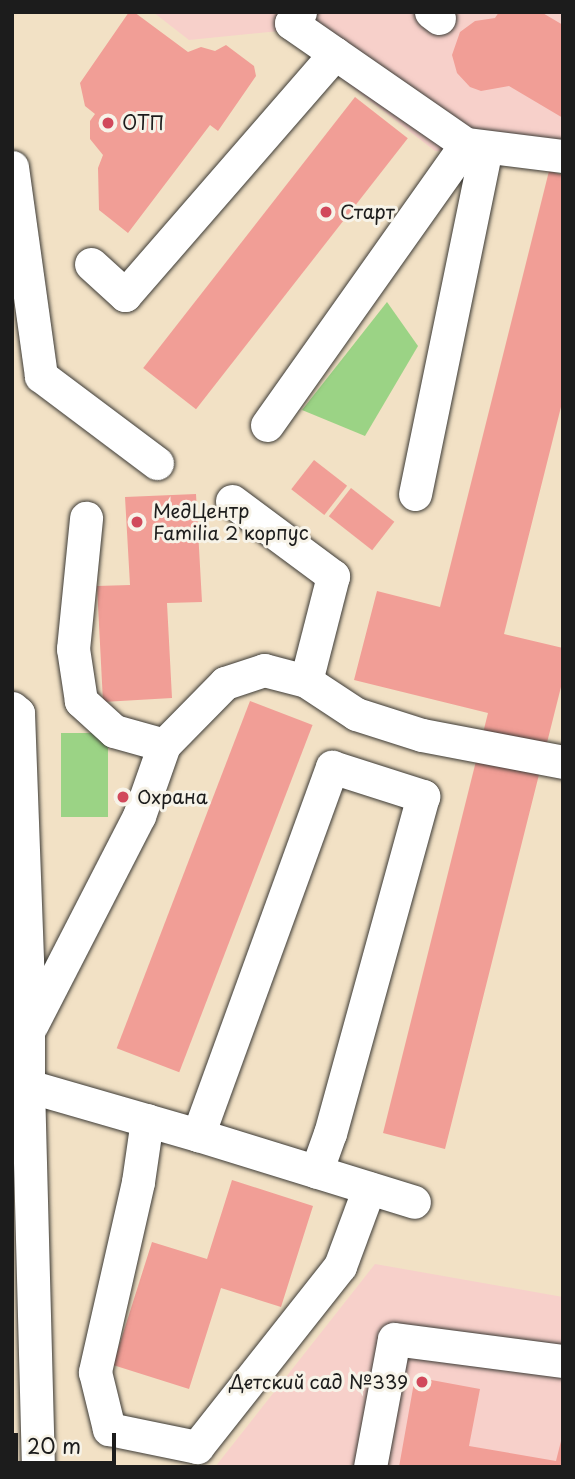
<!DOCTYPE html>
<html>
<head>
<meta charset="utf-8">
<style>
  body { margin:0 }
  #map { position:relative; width:575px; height:1479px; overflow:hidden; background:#f2e1c5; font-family:"Playpen Sans",sans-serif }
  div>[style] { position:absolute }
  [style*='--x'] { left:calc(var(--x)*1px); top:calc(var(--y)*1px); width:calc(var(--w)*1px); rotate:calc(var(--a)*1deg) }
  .built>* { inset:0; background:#f7d0ca }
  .green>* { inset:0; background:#9bd385; transform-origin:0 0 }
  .building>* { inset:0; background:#f19e96; transform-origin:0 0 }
  .roads { filter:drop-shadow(0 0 2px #3c3a35) drop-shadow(0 0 2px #3c3a35) }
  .minor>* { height:33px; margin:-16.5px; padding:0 16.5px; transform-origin:16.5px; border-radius:16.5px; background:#fff }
  .dots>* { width:19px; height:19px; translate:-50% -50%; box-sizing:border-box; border:4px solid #f7f3e8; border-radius:50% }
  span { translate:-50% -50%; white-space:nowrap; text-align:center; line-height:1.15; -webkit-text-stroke:6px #f7f3e8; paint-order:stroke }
  .poi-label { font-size:19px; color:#1c1c1c }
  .left { translate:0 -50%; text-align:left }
  .right { translate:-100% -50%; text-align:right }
  .frame { position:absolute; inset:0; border:14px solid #1c1c1c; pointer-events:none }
  .scale { position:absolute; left:14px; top:1433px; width:102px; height:32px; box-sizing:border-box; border:4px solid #1c1c1c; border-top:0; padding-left:9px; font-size:21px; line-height:24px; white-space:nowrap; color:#1c1c1c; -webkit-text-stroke:5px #f7f3e8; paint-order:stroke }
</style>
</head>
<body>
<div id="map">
  <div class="built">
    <i style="clip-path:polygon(153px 12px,563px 12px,563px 162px,435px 151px,280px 31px,189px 40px)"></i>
    <i style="clip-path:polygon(375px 1264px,563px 1297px,563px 1467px,215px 1467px)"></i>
  </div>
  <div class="green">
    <i style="clip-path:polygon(387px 302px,418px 346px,365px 436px,302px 410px)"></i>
    <i style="left:61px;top:733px;width:47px;height:84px"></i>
  </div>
  <div class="building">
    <i style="clip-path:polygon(129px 12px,134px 12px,188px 52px,201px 47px,215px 51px,226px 45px,254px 66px,256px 76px,218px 131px,210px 125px,128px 233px,99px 210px,98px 168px,103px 155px,90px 139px,90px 121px,95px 114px,85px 106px,80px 83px)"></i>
    <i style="clip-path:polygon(499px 12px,541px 12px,563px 25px,563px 118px,509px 86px,481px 91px,470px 87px,457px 73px,452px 55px,460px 32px,475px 21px,495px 18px)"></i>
    <i style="left:355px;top:97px;width:67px;height:344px;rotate:38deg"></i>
    <i style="clip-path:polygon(549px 171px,563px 175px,563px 399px,504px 634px,563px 648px,563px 679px,445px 1149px,383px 1133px,488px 713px,354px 680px,377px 591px,440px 607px)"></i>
    <i style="left:314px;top:460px;width:42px;height:37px;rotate:38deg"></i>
    <i style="left:351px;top:488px;width:55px;height:36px;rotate:38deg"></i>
    <i style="clip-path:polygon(196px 494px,202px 602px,167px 603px,172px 698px,103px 702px,97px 586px,130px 585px,125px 497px)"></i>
    <i style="left:250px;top:701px;width:67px;height:372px;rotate:21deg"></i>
    <i style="left:121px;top:788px;width:11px;height:15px;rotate:27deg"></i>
    <i style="clip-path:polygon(232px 1180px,313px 1206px,281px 1307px,221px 1288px,189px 1389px,113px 1365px,152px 1242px,207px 1259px)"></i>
    <i style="clip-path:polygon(415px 1377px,480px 1389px,469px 1446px,556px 1461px,563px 1433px,563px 1467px,399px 1467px)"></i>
  </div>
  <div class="roads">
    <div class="minor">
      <i style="--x:300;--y:12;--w:14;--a:129"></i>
      <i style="--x:291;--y:23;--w:213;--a:34.7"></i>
      <i style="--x:466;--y:144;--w:98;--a:7.1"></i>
      <i style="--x:431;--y:12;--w:10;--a:37"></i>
      <i style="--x:12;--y:167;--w:211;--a:82.1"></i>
      <i style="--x:41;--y:376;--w:145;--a:36.9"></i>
      <i style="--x:91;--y:264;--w:46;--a:42.4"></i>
      <i style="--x:125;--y:295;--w:320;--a:-49"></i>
      <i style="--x:267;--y:425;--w:344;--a:-54.7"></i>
      <i style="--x:415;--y:494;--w:354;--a:-78.4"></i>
      <i style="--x:232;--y:501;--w:126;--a:36.6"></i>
      <i style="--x:333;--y:576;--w:108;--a:104.4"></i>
      <i style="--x:306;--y:681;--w:60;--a:33.4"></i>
      <i style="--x:356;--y:714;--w:69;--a:17.7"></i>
      <i style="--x:422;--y:735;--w:144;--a:10.8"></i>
      <i style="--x:12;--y:708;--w:8;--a:40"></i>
      <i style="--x:18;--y:713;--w:278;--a:87.9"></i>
      <i style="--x:28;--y:991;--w:95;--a:90"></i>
      <i style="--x:28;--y:1086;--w:381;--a:88.5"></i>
      <i style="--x:164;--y:745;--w:87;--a:-45.5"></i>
      <i style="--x:225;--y:683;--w:41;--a:-18.4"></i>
      <i style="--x:264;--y:670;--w:43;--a:14.7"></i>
      <i style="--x:32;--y:1024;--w:234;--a:-62.8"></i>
      <i style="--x:139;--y:816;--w:75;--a:-70.6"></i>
      <i style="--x:164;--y:745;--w:52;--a:-164.4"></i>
      <i style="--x:114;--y:731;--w:45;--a:-137.7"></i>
      <i style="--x:81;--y:701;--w:53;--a:-98.7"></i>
      <i style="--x:73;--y:649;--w:132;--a:-84.3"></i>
      <i style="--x:12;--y:1095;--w:18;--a:-29"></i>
      <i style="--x:28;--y:1086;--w:177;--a:16.1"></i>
      <i style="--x:198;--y:1135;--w:226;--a:17.2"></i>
      <i style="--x:147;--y:1120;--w:63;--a:98.3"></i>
      <i style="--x:138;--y:1182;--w:195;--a:102.8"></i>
      <i style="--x:95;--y:1372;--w:59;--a:76.2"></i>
      <i style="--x:109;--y:1429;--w:90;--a:11.6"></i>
      <i style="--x:197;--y:1447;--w:231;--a:-51.7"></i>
      <i style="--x:340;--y:1266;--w:83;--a:-69.6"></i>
      <i style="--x:198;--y:1135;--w:392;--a:-70"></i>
      <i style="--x:332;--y:767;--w:96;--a:17.7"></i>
      <i style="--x:423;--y:796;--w:350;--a:105.4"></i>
      <i style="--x:330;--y:1133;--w:41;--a:109.7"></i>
      <i style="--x:370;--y:1467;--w:130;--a:-79.4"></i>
      <i style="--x:394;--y:1339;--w:170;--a:7.4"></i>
    </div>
  </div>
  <div class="dots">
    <i style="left:108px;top:123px;background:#d1495b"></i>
    <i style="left:326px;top:212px;background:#d1495b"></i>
    <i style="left:137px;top:522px;background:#d1495b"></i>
    <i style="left:123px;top:797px;background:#d1495b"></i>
    <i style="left:422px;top:1382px;background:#d1495b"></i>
  </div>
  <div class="poi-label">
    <span class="left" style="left:122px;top:123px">ОТП</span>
    <span class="left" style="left:340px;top:212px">Старт</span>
    <span class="left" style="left:153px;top:522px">МедЦентр<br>Familia 2 корпус</span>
    <span class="left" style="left:137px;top:797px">Охрана</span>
    <span class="right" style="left:408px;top:1382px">Детский сад №339</span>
  </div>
  <div class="frame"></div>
  <div class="scale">20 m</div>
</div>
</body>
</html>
